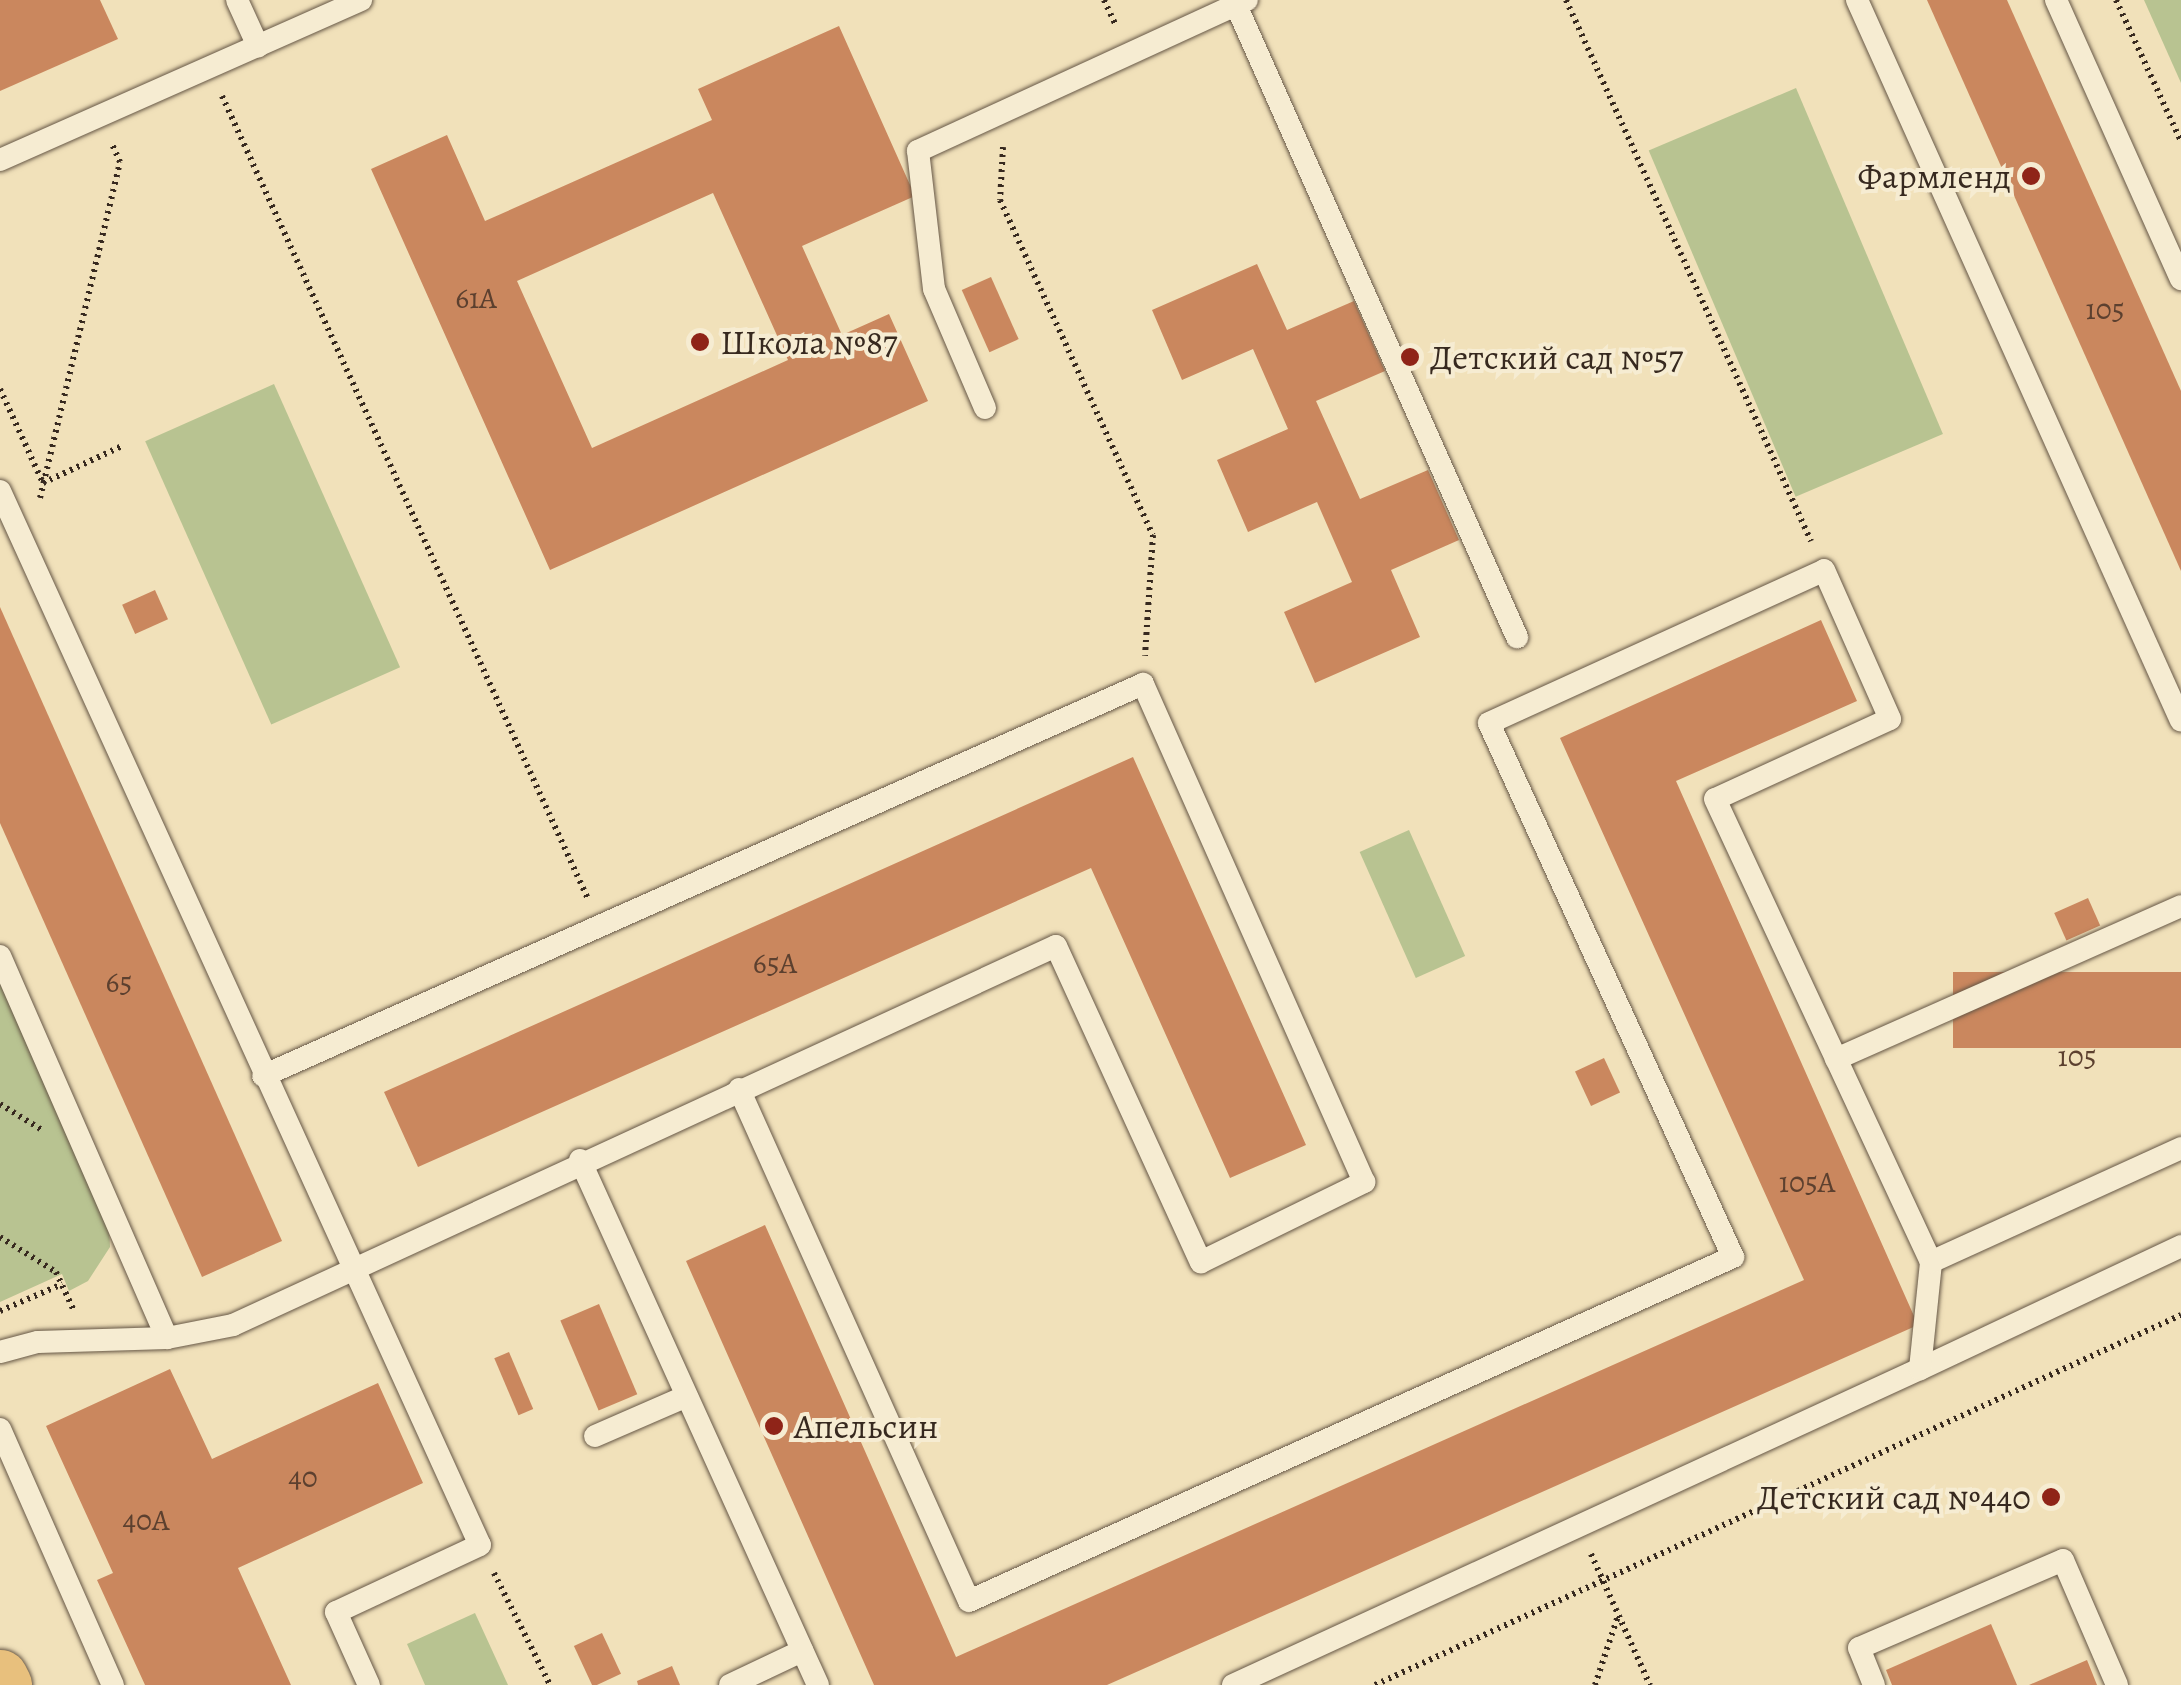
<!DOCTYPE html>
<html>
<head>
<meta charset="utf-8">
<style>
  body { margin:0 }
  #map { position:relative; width:2181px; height:1685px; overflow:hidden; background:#f1e1ba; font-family:Alegreya,serif }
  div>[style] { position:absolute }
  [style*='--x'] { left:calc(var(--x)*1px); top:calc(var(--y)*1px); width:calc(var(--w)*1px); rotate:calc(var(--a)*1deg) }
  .green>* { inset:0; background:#b8c391; transform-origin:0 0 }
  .building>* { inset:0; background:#ca875e; transform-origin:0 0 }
  .path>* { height:6px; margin-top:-3px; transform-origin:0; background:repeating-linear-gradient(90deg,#37291f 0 2.5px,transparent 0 7.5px) }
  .roads { filter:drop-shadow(0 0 2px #665746) drop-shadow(0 0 2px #665746) }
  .service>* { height:22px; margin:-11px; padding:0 11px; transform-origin:11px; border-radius:11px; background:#f6ecd2 }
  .primary>* { height:55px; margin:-27.5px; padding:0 27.5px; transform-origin:27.5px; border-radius:27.5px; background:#e8c07d }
  .dots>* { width:28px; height:28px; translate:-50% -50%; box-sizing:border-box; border:5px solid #f6ecd2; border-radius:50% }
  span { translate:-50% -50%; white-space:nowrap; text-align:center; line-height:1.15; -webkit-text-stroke:8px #f6ecd2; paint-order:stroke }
  .number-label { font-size:30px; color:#5c402f }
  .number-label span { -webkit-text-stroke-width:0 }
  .poi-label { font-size:35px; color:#37291f }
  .right { translate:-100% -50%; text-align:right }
  .left { translate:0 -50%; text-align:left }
</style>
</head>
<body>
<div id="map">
  <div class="green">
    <i style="clip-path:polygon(2144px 0,2181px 0,2181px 83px)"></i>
    <i style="left:1796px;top:88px;width:376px;height:160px;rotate:67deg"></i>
    <i style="left:274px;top:384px;width:310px;height:141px;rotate:66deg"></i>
    <i style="left:1409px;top:830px;width:138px;height:54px;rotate:66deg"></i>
    <i style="clip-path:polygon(0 984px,109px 1228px,110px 1247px,88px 1281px,69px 1291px,62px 1274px,0 1302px)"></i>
    <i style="clip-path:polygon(475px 1613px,508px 1685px,425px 1685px,407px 1644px)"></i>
  </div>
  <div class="building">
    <i style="clip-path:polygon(0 0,100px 0,118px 39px,0 91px)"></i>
    <i style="clip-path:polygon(1927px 0,2007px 0,2181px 391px,2181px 571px)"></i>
    <i style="clip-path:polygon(evenodd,839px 26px,915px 196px,802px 246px,842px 335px,889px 314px,928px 401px,550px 570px,371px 169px,447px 135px,485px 221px,712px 120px,698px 89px,839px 26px,713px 193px,788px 360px,592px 448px,517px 281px,713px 193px)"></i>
    <i style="clip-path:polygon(1257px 264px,1287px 330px,1354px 301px,1385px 371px,1316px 401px,1360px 499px,1428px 470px,1459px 540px,1391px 570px,1420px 637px,1315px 683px,1284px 612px,1352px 582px,1317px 502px,1248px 532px,1217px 460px,1288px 429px,1253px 349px,1182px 380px,1152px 310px)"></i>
    <i style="left:991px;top:277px;width:68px;height:32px;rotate:66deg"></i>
    <i style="left:155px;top:590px;width:32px;height:36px;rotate:66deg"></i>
    <i style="clip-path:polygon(0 607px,282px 1241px,202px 1277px,0 823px)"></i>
    <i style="clip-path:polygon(1821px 620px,1857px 701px,1676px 781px,1918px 1325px,1107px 1685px,874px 1685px,686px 1261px,765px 1225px,956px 1657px,1804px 1280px,1560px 738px)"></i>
    <i style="clip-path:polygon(1133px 757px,1306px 1145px,1230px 1178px,1091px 868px,418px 1167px,384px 1092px)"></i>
    <i style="left:2088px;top:898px;width:30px;height:37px;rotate:66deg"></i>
    <i style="left:2181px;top:972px;width:76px;height:228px;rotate:90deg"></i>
    <i style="left:1604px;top:1058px;width:38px;height:32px;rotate:65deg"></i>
    <i style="left:599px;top:1304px;width:98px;height:42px;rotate:67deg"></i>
    <i style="left:509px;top:1352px;width:62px;height:16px;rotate:67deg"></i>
    <i style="clip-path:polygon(170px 1369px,212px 1459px,378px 1383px,423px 1483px,238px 1568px,291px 1685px,145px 1685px,97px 1580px,113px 1573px,46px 1426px)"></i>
    <i style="clip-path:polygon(1991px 1624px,2017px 1685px,1892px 1685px,1886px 1670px)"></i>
    <i style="left:602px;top:1633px;width:45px;height:31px;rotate:65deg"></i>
    <i style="clip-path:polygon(2087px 1660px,2097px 1685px,2029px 1685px)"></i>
    <i style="clip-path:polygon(672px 1666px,680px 1685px,638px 1685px,637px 1681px)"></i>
  </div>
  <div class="path">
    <i style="--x:1104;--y:0;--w:29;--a:65"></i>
    <i style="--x:1566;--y:0;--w:594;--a:65.64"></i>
    <i style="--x:2116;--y:0;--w:155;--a:65.3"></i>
    <i style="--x:222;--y:96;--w:882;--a:65.5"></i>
    <i style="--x:1003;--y:147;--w:53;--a:93.2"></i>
    <i style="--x:1000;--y:200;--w:368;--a:65.5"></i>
    <i style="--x:1153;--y:535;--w:121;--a:93.8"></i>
    <i style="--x:0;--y:389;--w:103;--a:65.4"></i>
    <i style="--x:43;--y:483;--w:89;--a:-25.1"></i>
    <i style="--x:40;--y:498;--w:345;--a:-76.6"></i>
    <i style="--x:120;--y:162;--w:22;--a:-114"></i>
    <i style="--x:0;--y:1104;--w:49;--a:31.8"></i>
    <i style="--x:0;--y:1237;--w:66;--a:32"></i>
    <i style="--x:56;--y:1272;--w:43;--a:65.2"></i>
    <i style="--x:0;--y:1311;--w:68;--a:-23.5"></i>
    <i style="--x:1591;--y:1554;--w:144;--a:65.8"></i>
    <i style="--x:494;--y:1573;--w:125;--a:63.4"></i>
    <i style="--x:1375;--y:1685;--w:887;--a:-24.66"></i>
    <i style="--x:1595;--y:1685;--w:73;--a:-71.6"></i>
  </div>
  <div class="roads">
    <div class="service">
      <i style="--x:237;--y:0;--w:51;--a:65.5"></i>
      <i style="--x:1857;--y:0;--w:790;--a:65.8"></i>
      <i style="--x:2056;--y:0;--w:306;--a:65.9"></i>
      <i style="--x:1236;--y:5;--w:692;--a:66.03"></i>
      <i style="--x:0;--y:160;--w:395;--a:-23.9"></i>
      <i style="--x:985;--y:408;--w:129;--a:-113.2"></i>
      <i style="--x:934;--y:289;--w:139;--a:-96.6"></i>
      <i style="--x:918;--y:151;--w:362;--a:-24.7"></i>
      <i style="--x:0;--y:491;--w:1158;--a:65.52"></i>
      <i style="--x:480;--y:1545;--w:159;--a:155"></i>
      <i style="--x:336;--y:1612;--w:80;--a:65.7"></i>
      <i style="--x:0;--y:956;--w:417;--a:66.4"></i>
      <i style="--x:1836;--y:1059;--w:377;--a:-23.9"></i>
      <i style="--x:739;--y:1089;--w:561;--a:65.81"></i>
      <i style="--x:969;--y:1601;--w:838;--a:-24.24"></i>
      <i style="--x:1733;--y:1257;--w:587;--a:-114.56"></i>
      <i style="--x:1489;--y:723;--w:368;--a:-24.5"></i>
      <i style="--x:1824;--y:570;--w:163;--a:66.1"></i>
      <i style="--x:1890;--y:719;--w:192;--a:155.4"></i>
      <i style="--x:1715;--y:799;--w:511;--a:64.99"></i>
      <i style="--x:580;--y:1160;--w:576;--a:65.61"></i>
      <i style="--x:0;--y:1352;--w:39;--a:-15"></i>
      <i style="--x:38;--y:1342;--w:129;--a:-1.8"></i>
      <i style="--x:167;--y:1338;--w:67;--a:-11.1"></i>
      <i style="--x:233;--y:1325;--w:906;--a:-24.73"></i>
      <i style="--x:1056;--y:946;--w:348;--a:65.4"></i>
      <i style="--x:1201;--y:1262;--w:182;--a:-26.1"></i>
      <i style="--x:1364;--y:1182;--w:545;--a:-113.93"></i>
      <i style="--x:1143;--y:684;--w:963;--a:155.99"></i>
      <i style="--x:1920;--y:1369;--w:289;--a:-25.2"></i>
      <i style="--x:0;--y:1429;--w:280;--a:66.2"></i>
      <i style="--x:595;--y:1436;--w:100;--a:-23.5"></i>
      <i style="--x:730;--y:1685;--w:80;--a:-25.3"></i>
      <i style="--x:1233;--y:1685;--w:756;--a:-24.7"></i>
      <i style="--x:1920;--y:1369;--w:108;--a:-84.1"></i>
      <i style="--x:1931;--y:1262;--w:275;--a:-24.5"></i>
      <i style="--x:1874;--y:1685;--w:40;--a:-112"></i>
      <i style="--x:1859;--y:1648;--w:222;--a:-23.3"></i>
      <i style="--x:2063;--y:1560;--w:136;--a:66.6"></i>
    </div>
    <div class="primary">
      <i style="--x:0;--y:1677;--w:9;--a:63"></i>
    </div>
  </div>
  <div class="dots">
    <i style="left:2031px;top:176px;background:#8f2418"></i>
    <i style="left:700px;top:342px;background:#8f2418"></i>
    <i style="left:1410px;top:357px;background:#8f2418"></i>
    <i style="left:774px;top:1426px;background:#8f2418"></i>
    <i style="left:2051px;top:1497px;background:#8f2418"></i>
  </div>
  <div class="number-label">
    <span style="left:476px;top:298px">61А</span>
    <span style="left:2105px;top:309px">105</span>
    <span style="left:775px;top:963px">65А</span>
    <span style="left:119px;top:982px">65</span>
    <span style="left:2077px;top:1056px">105</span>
    <span style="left:1807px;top:1182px">105А</span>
    <span style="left:303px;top:1477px">40</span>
    <span style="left:146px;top:1520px">40А</span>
  </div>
  <div class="poi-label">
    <span class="right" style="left:2011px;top:176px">Фармленд</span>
    <span class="left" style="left:720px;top:342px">Школа №87</span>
    <span class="left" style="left:1430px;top:357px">Детский сад №57</span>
    <span class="left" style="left:794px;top:1426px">Апельсин</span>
    <span class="right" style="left:2031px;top:1497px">Детский сад №440</span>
  </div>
</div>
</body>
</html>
